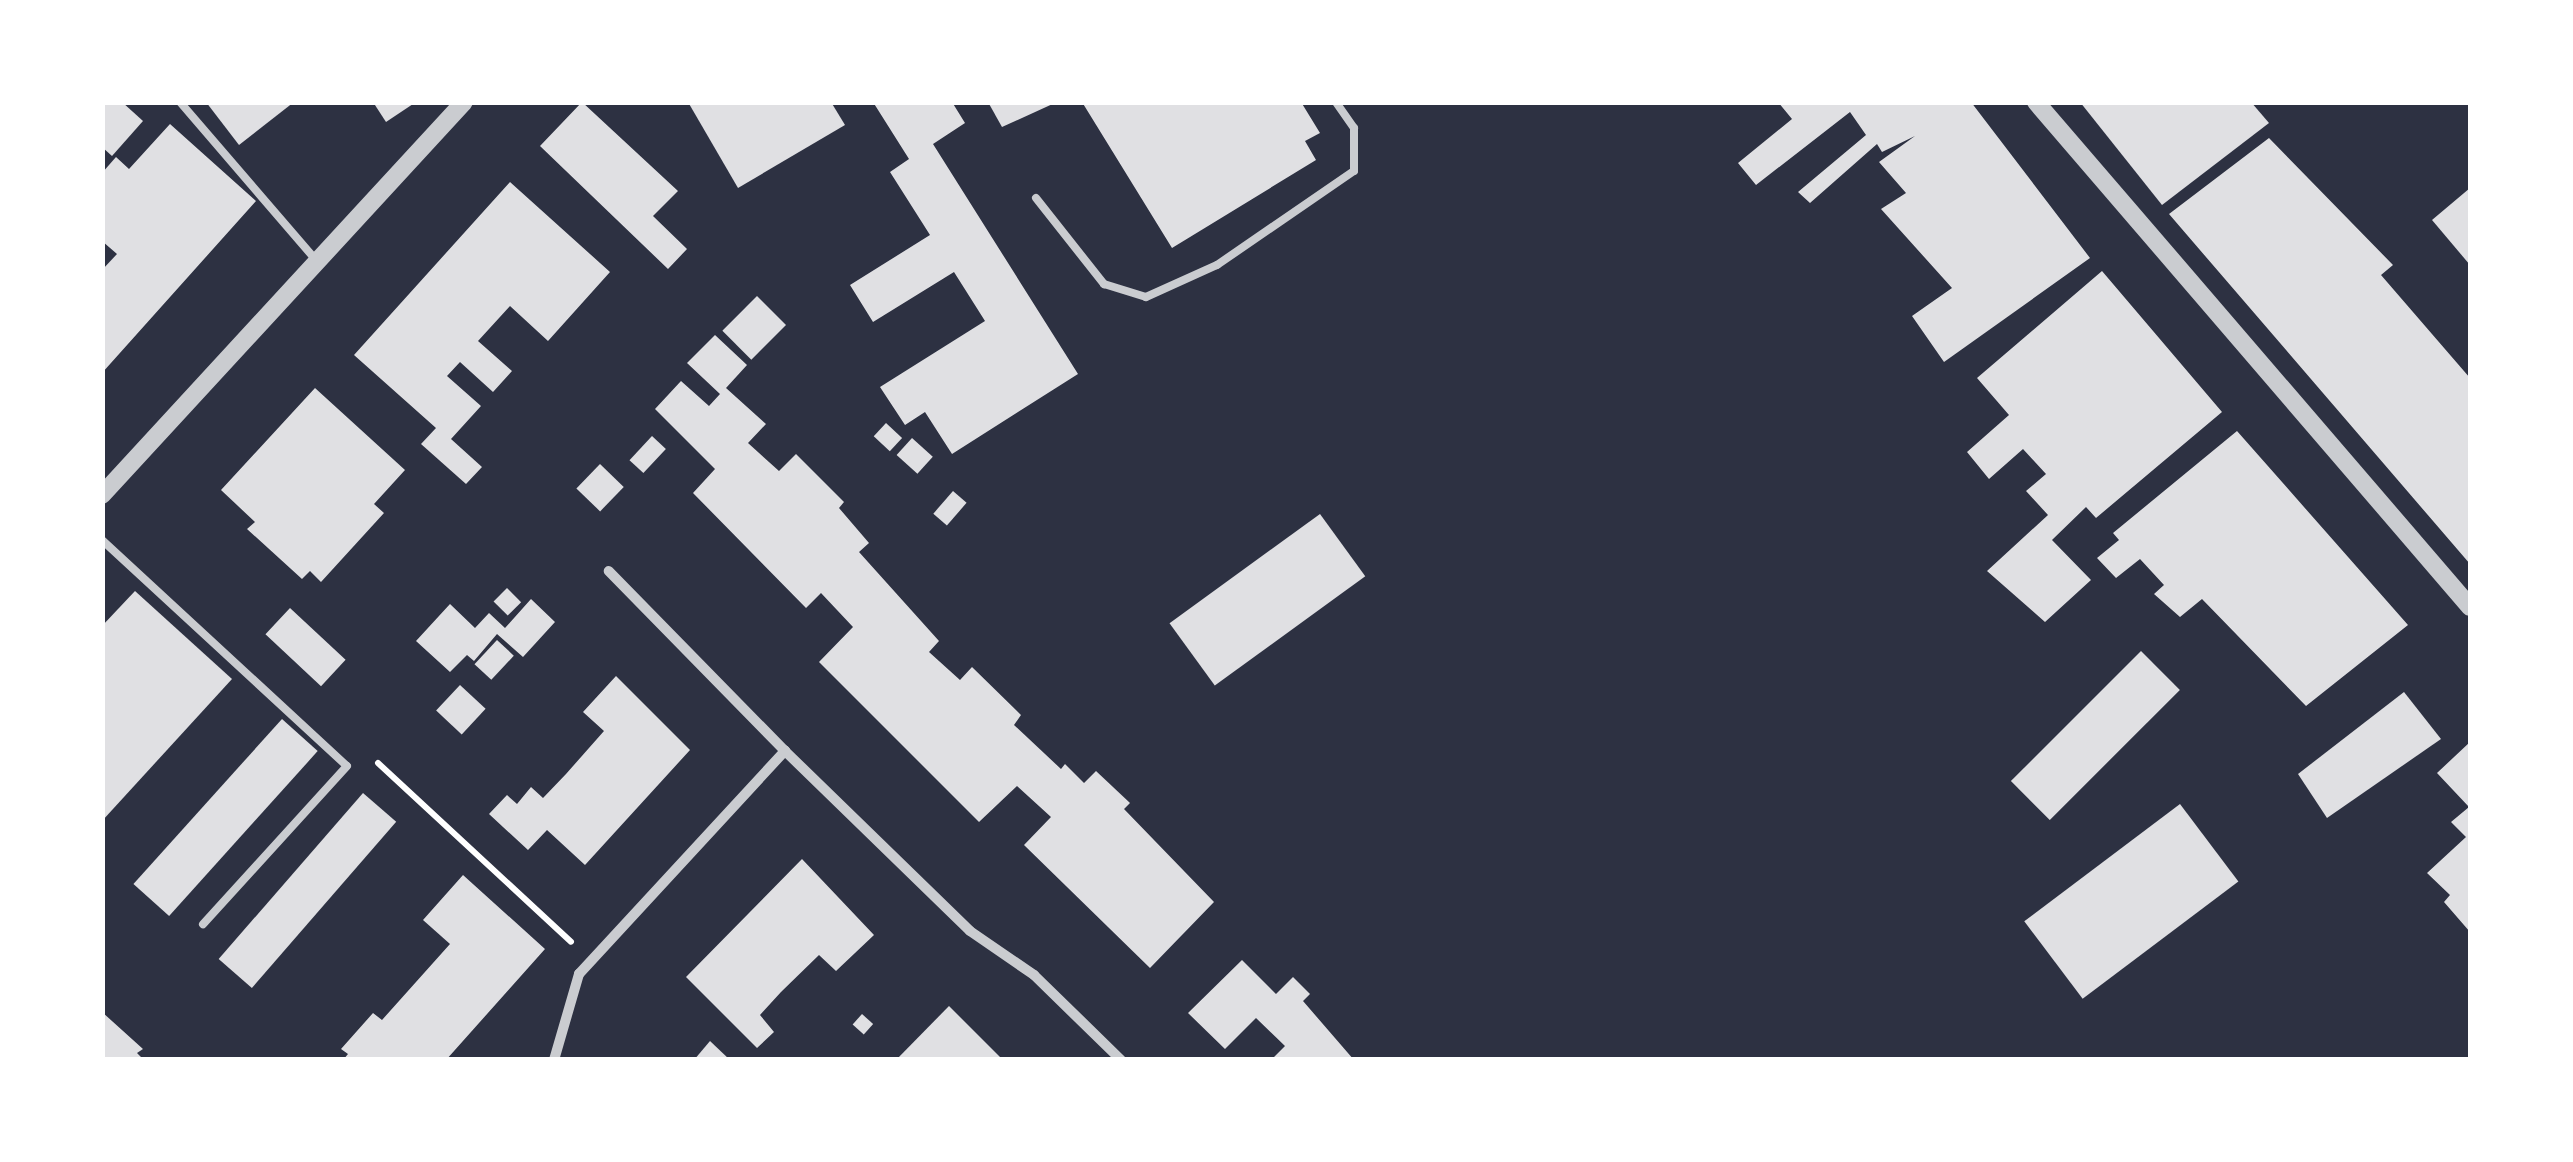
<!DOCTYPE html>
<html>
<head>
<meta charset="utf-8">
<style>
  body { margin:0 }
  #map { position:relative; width:2573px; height:1162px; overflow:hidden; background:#2d3142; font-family:Overpass,sans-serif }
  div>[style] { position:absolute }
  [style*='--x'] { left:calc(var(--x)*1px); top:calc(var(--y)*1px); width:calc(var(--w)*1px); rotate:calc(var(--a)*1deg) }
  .building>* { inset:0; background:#e0e0e3; transform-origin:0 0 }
  .path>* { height:6px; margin:-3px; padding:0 3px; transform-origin:3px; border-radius:3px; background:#fff }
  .service>* { height:8px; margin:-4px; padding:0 4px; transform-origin:4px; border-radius:4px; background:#caccd0 }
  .minor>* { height:10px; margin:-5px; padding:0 5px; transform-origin:5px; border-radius:5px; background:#caccd0 }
  .tertiary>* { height:18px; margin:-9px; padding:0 9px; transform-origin:9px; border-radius:9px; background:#caccd0 }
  span { translate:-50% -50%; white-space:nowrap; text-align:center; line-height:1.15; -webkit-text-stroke:10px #fff; paint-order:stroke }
  .frame { position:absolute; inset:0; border:105px solid #fff; pointer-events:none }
</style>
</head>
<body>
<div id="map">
  <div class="building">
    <i style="clip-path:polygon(102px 102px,122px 102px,143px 121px,112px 156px,102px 147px)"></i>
    <i style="clip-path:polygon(206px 102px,294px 102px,239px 145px)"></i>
    <i style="clip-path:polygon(373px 102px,416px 102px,386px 122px)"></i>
    <i style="clip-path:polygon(582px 102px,678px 191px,653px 216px,687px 249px,668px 269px,540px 146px)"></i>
    <i style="clip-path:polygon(688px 102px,831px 102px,845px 125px,738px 188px)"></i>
    <i style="clip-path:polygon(873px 102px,952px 102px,965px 123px,933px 144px,1078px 374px,952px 454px,925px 412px,905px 425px,880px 387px,985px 321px,954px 272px,873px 322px,850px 285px,930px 235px,890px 172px,909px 159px)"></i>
    <i style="clip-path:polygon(988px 102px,1057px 102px,1002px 127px)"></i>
    <i style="clip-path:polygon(1082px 102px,1301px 102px,1320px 133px,1305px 141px,1316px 160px,1172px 248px)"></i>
    <i style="clip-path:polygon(1778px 102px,1971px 102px,2090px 258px,1944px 362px,1912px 316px,1952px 288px,1881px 209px,1906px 193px,1879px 162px,1915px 136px,1882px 152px,1877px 144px,1810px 203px,1798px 192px,1866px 135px,1850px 112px,1756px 185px,1738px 163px,1792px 119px)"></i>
    <i style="clip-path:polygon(2080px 102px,2251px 102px,2269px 123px,2162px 205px)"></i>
    <i style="clip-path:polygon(170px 124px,256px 201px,102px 373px,102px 270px,117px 254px,102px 241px,102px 173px,116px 157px,129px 169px)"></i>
    <i style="clip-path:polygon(2269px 138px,2393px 265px,2381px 275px,2470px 378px,2470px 564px,2169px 214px)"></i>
    <i style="clip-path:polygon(510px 182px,610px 272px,548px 341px,510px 306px,478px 341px,512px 371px,493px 392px,460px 362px,447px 376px,481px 406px,451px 439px,482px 467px,466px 484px,421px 444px,436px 428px,354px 355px)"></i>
    <i style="clip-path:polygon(2470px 188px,2470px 265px,2432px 220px)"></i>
    <i style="clip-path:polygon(2102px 271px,2222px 412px,2096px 518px,2086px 507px,2052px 540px,2091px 580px,2045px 622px,1987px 571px,2048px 515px,2026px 491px,2046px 474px,2023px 449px,1989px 479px,1967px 452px,2009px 415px,1977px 378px)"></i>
    <i style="left:757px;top:296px;width:41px;height:49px;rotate:45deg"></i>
    <i style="clip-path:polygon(715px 335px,747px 365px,726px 388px,766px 424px,748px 443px,779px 471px,796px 454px,844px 502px,839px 508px,869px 543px,859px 552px,939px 641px,929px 652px,960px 680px,972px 667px,1021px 715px,1014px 725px,1061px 769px,1065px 764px,1084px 783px,1096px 771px,1130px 803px,1124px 809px,1214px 902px,1150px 968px,1024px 845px,1051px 817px,1017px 786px,979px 822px,819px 662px,853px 627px,821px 593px,806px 608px,693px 493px,715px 469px,655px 409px,681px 381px,709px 406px,720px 394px,687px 363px)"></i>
    <i style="clip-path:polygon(315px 388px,405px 470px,374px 504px,384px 513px,321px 582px,310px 571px,302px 579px,247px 529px,255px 522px,221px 490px)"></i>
    <i style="left:886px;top:423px;width:22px;height:18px;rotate:43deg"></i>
    <i style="clip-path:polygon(2237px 431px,2408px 625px,2306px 706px,2202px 599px,2180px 617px,2154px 594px,2164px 585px,2140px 559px,2116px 578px,2097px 558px,2119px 540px,2113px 533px)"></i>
    <i style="left:652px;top:436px;width:19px;height:33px;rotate:43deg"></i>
    <i style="left:912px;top:438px;width:28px;height:23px;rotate:42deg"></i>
    <i style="left:600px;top:464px;width:33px;height:34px;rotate:44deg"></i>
    <i style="left:953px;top:491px;width:18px;height:30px;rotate:41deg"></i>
    <i style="left:1320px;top:514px;width:77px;height:186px;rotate:54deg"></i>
    <i style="left:507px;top:588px;width:20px;height:19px;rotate:45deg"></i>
    <i style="clip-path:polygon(135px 591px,232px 679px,102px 821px,102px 626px)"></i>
    <i style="clip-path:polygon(531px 599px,555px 622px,523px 657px,497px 634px,474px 661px,467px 655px,450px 672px,416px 641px,450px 604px,475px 628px,489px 613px,505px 628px)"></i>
    <i style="left:290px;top:608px;width:76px;height:36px;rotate:43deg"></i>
    <i style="left:497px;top:640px;width:23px;height:33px;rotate:43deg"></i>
    <i style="left:2141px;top:651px;width:55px;height:184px;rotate:45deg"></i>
    <i style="clip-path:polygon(616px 676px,690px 750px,585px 865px,547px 830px,528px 850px,489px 814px,507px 795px,517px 804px,531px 787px,543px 798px,566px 774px,604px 731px,583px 712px)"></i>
    <i style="left:460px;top:685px;width:35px;height:35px;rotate:43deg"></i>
    <i style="clip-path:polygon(2404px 692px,2441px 739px,2327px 818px,2298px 774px)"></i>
    <i style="left:282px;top:719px;width:48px;height:222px;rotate:42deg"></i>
    <i style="clip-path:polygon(2470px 742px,2470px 932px,2444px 902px,2450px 895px,2427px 873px,2466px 837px,2451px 822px,2469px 807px,2437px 773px)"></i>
    <i style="left:363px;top:793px;width:44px;height:220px;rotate:41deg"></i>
    <i style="left:2180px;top:804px;width:97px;height:195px;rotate:53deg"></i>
    <i style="clip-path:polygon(802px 859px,874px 935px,836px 971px,819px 955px,781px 992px,760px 1015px,774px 1032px,757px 1048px,686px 977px)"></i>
    <i style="clip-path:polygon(463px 875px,545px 949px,446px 1060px,343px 1060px,348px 1054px,341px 1049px,373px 1013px,382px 1020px,450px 944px,423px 920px)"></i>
    <i style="clip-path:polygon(1242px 960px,1276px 994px,1293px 977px,1310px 994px,1303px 1001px,1354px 1060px,1271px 1060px,1285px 1046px,1256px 1018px,1225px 1049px,1188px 1013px)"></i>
    <i style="clip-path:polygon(949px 1006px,1003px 1060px,896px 1060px)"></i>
    <i style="clip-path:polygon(102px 1012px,143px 1049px,137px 1053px,144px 1060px,102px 1060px)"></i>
    <i style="left:862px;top:1014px;width:15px;height:14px;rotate:42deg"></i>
    <i style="clip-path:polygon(710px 1041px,730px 1060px,694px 1060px)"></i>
  </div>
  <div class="path">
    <i style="--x:378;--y:763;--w:263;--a:42.8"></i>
  </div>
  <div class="service">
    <i style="--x:180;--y:102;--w:207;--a:49.3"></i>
    <i style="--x:1036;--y:198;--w:110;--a:51.7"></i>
    <i style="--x:1104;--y:284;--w:44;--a:17.2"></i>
    <i style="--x:1146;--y:297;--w:78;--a:-24.3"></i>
    <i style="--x:1217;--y:265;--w:166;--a:-34.5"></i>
    <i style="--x:1354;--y:171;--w:43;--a:-90"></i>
    <i style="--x:1354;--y:128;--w:32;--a:-125"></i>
    <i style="--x:102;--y:540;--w:333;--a:42.7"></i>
    <i style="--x:347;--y:766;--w:214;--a:132.3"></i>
  </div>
  <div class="minor">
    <i style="--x:785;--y:751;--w:258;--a:44.2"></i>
    <i style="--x:970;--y:931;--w:78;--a:34.5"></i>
    <i style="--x:1034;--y:975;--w:122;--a:44.3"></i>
    <i style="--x:554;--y:1060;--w:90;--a:-73.8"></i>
    <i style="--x:579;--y:974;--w:304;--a:-47.3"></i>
    <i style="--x:785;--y:751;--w:252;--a:-134.4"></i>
  </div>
  <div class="tertiary">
    <i style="--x:2036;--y:102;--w:666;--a:49.32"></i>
    <i style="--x:102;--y:495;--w:534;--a:-47.35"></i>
  </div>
  <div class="frame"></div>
</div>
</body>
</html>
